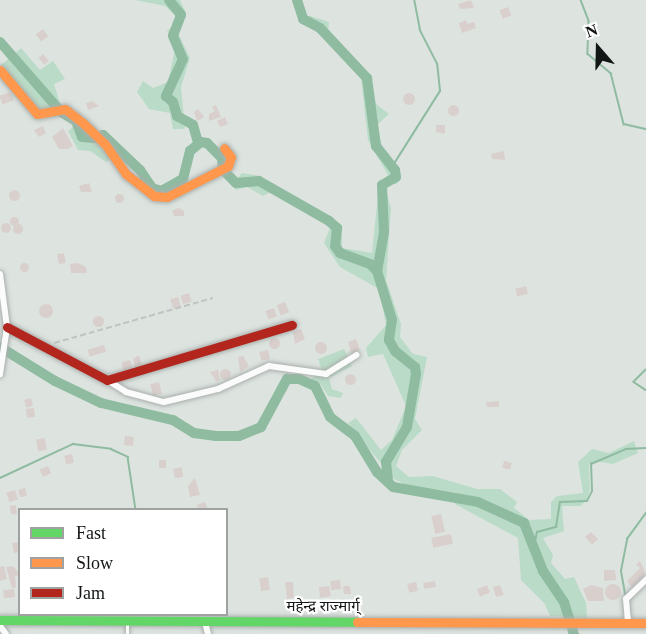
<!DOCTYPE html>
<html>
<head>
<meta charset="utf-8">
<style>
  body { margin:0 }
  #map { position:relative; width:646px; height:634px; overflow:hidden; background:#dde4e0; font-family:"Times New Roman","Noto Sans Devanagari",serif }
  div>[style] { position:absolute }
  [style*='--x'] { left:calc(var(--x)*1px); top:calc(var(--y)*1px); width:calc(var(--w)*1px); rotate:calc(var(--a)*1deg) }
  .green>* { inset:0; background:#badbc7 }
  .stream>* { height:1.5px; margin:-0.75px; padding:0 0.75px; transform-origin:0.75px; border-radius:0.75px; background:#8fbba1 }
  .river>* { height:10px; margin:-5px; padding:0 5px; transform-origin:5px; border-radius:5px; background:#8fbba1 }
  .building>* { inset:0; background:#d9cfcc; transform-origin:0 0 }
  .round { border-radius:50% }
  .path>* { height:1.5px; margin-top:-0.75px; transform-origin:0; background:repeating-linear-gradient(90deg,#c2c4c3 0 6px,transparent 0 9px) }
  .roads { filter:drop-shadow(0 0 2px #aaafac) drop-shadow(0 0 2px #aaafac) }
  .lane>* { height:3px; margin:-1.5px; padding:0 1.5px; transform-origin:1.5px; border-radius:1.5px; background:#fafbfa }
  .street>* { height:6px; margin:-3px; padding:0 3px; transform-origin:3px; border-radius:3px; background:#fafbfa }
  .fast>* { height:9px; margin:-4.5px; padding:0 4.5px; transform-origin:4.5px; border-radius:4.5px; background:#63d668 }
  .slow>* { height:9px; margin:-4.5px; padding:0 4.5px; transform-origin:4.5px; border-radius:4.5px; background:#ff974d }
  .jam>* { height:9px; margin:-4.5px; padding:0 4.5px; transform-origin:4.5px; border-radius:4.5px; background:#b3261e }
  span { translate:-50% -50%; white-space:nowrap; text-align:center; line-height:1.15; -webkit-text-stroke:4.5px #fff; paint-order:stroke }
  .street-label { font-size:15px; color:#121614 }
  .legend { position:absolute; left:18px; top:508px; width:210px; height:108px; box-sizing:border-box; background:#fff; border:2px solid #a0a2a1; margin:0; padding:8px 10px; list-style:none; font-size:18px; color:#121614 }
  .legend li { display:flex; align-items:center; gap:12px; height:30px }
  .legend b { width:30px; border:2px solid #a0a2a1 }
  .north { position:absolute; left:568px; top:18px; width:60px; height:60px; -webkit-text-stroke:4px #fff; paint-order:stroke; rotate:340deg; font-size:16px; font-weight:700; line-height:24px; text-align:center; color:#121614 }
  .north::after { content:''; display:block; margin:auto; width:21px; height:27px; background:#121614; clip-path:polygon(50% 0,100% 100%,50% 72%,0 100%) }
</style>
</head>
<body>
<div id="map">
  <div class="green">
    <i style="clip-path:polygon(135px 0,180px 0,186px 13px,178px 33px,190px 58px,181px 87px,185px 129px,173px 129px,170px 113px,149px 109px,137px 92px,143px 81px,153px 88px,168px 82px,175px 49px,167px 31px,176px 24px,176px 16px,165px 6px)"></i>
    <i style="clip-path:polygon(310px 16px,329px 22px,328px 33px,324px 35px,300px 19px)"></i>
    <i style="clip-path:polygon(21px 48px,40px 70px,53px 61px,65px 79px,54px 84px,60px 103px,40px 111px,0 66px)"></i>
    <i style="clip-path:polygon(357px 62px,370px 78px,376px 104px,389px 114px,377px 125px,383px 150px,401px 177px,397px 184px,387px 184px,386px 192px,391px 208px,386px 280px,401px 324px,400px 337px,413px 354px,427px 357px,415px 419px,422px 430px,402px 450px,396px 466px,409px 477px,433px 476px,477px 489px,500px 489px,517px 502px,514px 508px,529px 520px,551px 519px,551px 502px,557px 496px,583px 493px,578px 462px,592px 449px,609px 453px,634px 441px,638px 453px,613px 464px,595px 461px,589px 465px,590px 490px,586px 500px,581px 506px,562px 506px,564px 531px,543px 538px,553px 555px,551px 563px,565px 579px,574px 577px,586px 603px,587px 618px,550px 616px,545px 604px,521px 580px,518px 538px,455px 504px,458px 493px,408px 486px,394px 479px,348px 423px,356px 418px,381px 450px,392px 440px,406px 406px,383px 354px,368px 357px,366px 348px,386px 325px,379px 289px,340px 267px,324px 243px,331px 225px,342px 225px,342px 248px,372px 253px,379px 184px,388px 175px,368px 140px,361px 78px,353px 68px)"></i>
    <i style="clip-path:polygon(79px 122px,104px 145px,110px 160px,106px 162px,90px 151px,78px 150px,68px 131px)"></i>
    <i style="clip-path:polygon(228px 170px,237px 179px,242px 173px,261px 176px,275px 190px,263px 196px,247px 187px,236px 190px,222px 174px)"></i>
    <i style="clip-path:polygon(344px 349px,352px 366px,329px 378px,332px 389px,343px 393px,341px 398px,328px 396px,321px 385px,310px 380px,322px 370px,318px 359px)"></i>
  </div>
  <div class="stream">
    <i style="--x:581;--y:0;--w:22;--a:69"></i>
    <i style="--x:589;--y:21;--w:33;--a:92"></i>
    <i style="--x:588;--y:54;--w:30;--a:40"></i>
    <i style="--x:611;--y:73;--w:53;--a:75.7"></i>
    <i style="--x:624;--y:124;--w:23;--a:13"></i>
    <i style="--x:392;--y:167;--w:90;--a:-57.7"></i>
    <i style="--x:440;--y:91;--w:27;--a:-96"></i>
    <i style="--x:437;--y:64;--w:38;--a:-117"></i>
    <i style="--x:420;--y:30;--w:31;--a:-101"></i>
    <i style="--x:646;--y:370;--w:17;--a:135"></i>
    <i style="--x:634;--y:382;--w:14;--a:34"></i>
    <i style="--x:0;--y:478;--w:81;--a:-25"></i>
    <i style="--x:73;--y:444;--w:38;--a:7"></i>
    <i style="--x:111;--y:449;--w:19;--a:25"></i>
    <i style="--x:128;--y:457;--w:54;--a:81.4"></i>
    <i style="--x:535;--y:542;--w:10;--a:-79"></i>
    <i style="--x:537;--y:532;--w:20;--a:-15"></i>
    <i style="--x:556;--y:527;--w:25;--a:-81"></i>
    <i style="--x:560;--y:502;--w:27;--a:-2"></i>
    <i style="--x:587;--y:501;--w:11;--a:-63"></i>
    <i style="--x:592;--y:491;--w:27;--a:-92"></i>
    <i style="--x:591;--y:464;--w:38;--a:-23"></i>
    <i style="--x:626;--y:449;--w:20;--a:-3"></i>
    <i style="--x:625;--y:594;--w:23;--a:-100"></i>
    <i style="--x:621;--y:571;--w:33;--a:-79"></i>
    <i style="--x:627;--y:539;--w:32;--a:-54"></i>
  </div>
  <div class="river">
    <i style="--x:169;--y:0;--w:19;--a:51"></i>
    <i style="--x:181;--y:15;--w:22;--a:111"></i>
    <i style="--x:173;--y:36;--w:25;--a:67"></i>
    <i style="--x:183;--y:59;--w:41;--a:114.7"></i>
    <i style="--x:166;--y:96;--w:9;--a:41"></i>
    <i style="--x:173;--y:102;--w:15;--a:74"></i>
    <i style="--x:177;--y:116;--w:18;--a:29"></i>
    <i style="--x:193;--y:125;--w:19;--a:74"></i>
    <i style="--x:297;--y:0;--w:20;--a:72"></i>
    <i style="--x:303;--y:19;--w:19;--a:28"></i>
    <i style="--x:320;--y:28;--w:69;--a:46.8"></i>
    <i style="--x:367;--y:78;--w:69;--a:82.5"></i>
    <i style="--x:376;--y:146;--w:31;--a:52"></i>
    <i style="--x:395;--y:170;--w:7;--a:82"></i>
    <i style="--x:396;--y:177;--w:16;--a:150"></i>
    <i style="--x:382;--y:185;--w:47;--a:87.6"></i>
    <i style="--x:384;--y:232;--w:40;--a:100"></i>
    <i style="--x:0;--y:42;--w:93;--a:48.9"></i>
    <i style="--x:61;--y:112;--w:17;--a:31"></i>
    <i style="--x:76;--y:121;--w:17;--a:69"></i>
    <i style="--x:82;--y:137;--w:13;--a:4"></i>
    <i style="--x:99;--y:136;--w:4;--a:-14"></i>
    <i style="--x:103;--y:135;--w:51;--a:43.4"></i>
    <i style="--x:140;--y:170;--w:22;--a:56"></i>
    <i style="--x:152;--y:188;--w:9;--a:18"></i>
    <i style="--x:161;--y:191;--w:25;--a:-29"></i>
    <i style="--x:183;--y:179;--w:29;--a:-76"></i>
    <i style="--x:190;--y:151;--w:14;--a:-39"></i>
    <i style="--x:201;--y:142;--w:6;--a:9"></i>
    <i style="--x:207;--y:143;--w:21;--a:45"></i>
    <i style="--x:222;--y:158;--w:12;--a:85"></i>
    <i style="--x:223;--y:170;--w:18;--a:45"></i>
    <i style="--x:236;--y:183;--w:23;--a:-5"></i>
    <i style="--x:259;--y:181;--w:81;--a:29.7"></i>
    <i style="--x:329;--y:221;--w:11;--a:41"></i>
    <i style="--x:337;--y:228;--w:18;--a:96"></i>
    <i style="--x:335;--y:246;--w:9;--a:54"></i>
    <i style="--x:340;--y:253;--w:32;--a:20"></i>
    <i style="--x:370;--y:264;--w:10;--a:45"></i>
    <i style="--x:377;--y:271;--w:51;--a:73"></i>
    <i style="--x:392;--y:320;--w:20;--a:99"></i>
    <i style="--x:389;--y:340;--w:13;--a:61"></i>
    <i style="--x:395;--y:351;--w:26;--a:39"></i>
    <i style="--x:415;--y:367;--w:7;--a:82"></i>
    <i style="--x:416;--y:374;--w:54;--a:99.6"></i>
    <i style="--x:407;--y:427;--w:41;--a:121"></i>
    <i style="--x:386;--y:462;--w:20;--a:84"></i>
    <i style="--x:0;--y:347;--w:65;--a:31.7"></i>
    <i style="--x:55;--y:381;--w:51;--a:25.6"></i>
    <i style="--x:101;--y:403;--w:74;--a:13.3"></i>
    <i style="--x:173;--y:420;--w:25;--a:32"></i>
    <i style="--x:194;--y:433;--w:22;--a:8"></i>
    <i style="--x:216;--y:436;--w:23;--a:0"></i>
    <i style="--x:239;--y:436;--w:24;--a:-22"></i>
    <i style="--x:261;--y:427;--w:55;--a:-61.6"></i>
    <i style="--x:287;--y:379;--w:12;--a:0"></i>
    <i style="--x:299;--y:379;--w:17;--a:24"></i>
    <i style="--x:315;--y:386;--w:34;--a:64"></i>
    <i style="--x:330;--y:417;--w:31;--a:37"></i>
    <i style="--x:355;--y:436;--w:42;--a:58.6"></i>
    <i style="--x:377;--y:472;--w:22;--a:43"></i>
    <i style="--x:393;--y:487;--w:86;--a:10"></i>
    <i style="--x:478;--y:502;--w:51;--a:24.5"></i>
    <i style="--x:524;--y:523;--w:52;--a:68.4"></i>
    <i style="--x:543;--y:571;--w:37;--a:56"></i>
    <i style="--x:564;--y:602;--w:34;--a:73"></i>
  </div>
  <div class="building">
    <i style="clip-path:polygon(471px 0,474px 8px,460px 9px,458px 4px)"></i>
    <i style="left:508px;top:7px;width:9px;height:9px;rotate:69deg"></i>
    <i style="clip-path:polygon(466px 20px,467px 24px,474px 22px,476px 28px,462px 33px,459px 23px)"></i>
    <i style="left:43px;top:29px;width:9px;height:9px;rotate:54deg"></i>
    <i style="left:43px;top:54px;width:9px;height:6px;rotate:49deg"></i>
    <i style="left:11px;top:92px;width:9px;height:12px;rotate:72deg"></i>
    <i class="round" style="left:403px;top:93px;width:12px;height:12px"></i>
    <i style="clip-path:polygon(92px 101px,99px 106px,88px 110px,86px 103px)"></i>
    <i class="round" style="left:447.5px;top:104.5px;width:11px;height:11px"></i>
    <i style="clip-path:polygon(216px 105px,221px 117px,209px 121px,209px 114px,215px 111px,212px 107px)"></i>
    <i style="clip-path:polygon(198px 109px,204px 117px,197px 121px,194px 112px)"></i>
    <i style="clip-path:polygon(225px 117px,228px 124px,220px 127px,217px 121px)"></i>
    <i style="clip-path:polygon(436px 125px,445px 125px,445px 134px,436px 132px)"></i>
    <i style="clip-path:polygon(43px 126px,46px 133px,39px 137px,34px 130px)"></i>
    <i style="clip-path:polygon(63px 128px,73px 146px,68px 149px,59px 149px,52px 137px)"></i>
    <i style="clip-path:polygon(504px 151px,505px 160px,492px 159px,491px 154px)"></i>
    <i style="clip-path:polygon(89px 183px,92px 192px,81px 192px,79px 186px)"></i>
    <i class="round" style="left:8.5px;top:189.5px;width:11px;height:11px"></i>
    <i class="round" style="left:114.5px;top:193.5px;width:9px;height:9px"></i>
    <i style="clip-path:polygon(178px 208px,184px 211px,184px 216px,174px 216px,172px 211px)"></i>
    <i class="round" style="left:9.5px;top:216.5px;width:9px;height:9px"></i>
    <i class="round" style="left:1px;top:223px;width:10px;height:10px"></i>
    <i class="round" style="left:13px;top:224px;width:10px;height:10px"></i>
    <i style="left:64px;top:253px;width:10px;height:7px;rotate:79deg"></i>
    <i class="round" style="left:19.5px;top:262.5px;width:9px;height:9px"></i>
    <i style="clip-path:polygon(78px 263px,86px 267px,87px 273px,71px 273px,70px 264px)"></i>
    <i style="left:526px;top:286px;width:8px;height:11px;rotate:76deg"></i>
    <i style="left:189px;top:293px;width:9px;height:9px;rotate:72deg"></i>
    <i style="left:178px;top:297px;width:10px;height:8px;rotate:73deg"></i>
    <i style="left:285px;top:302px;width:11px;height:9px;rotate:68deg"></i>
    <i class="round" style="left:39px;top:304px;width:14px;height:14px"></i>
    <i style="left:274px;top:308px;width:9px;height:9px;rotate:72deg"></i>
    <i class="round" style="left:92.5px;top:315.5px;width:11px;height:11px"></i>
    <i style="clip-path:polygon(301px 329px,305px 339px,295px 344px,293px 332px)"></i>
    <i class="round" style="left:268.5px;top:337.5px;width:11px;height:11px"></i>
    <i style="clip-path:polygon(356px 339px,360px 350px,352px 355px,348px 342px)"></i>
    <i class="round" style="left:315px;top:342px;width:12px;height:12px"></i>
    <i style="left:104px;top:345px;width:7px;height:17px;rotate:74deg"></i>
    <i style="left:268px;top:350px;width:9px;height:9px;rotate:77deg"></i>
    <i style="clip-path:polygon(139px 355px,143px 369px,136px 370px,133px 359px)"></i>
    <i style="clip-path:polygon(243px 356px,249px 366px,240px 372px,238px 357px)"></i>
    <i style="left:130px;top:360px;width:11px;height:9px;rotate:75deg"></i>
    <i class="round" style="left:219.5px;top:368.5px;width:11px;height:11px"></i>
    <i style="clip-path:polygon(218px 370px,220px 380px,216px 381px,210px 372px)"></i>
    <i class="round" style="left:344.5px;top:373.5px;width:11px;height:11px"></i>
    <i style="left:159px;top:382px;width:12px;height:9px;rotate:76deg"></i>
    <i style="left:31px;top:398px;width:8px;height:7px;rotate:76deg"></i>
    <i style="clip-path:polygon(499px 401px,499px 407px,487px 407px,486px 402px)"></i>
    <i style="left:34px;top:408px;width:9px;height:8px;rotate:84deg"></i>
    <i style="left:125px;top:436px;width:9px;height:9px;rotate:6deg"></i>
    <i style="left:45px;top:438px;width:12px;height:9px;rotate:81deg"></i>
    <i style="left:72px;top:454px;width:9px;height:8px;rotate:77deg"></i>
    <i style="left:159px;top:460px;width:7px;height:8px"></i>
    <i style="left:504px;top:461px;width:8px;height:7px;rotate:14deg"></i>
    <i style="left:48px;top:466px;width:8px;height:9px;rotate:67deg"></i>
    <i style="clip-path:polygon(182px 467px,183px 477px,175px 478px,173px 469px)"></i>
    <i style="clip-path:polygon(195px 478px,200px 495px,190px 497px,188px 486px)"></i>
    <i style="left:25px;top:488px;width:8px;height:7px;rotate:76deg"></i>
    <i style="left:15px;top:490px;width:10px;height:9px;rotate:73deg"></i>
    <i style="clip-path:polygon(205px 502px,208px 510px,198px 510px,197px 505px)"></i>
    <i style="left:16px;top:505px;width:9px;height:6px;rotate:84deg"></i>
    <i style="left:441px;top:514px;width:18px;height:10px;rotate:77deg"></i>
    <i style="clip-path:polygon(591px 532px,598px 539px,592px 545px,585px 537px)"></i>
    <i style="left:451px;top:534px;width:10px;height:20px;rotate:79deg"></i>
    <i style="clip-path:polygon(20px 542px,20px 552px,14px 553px,12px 543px)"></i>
    <i style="clip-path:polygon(640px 561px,646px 574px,632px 587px,627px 581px,640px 568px,636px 565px)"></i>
    <i style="clip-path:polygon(4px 566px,7px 579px,0 581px,0 567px)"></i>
    <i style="clip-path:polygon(13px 566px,20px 575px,15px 576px,16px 587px,12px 588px,6px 567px)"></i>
    <i style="clip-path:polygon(604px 570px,615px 570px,616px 580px,604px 581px)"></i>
    <i style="left:268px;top:577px;width:13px;height:9px;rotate:81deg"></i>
    <i style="left:340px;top:580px;width:9px;height:10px;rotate:84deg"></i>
    <i style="left:435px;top:581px;width:6px;height:12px;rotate:81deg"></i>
    <i style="clip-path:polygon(285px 582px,293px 582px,294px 598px,287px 599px)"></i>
    <i style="left:416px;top:582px;width:9px;height:9px;rotate:77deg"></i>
    <i class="round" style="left:605px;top:584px;width:16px;height:16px"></i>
    <i style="left:487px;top:585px;width:8px;height:11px;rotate:67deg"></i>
    <i style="clip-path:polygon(500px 585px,504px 595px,496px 597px,493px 587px)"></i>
    <i style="clip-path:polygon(591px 585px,603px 588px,604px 601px,588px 601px,583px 589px)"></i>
    <i style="clip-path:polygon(329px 586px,331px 596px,320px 598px,319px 587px)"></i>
    <i style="clip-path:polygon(343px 586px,350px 586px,351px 594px,344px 594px)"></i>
    <i style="left:14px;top:589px;width:8px;height:11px;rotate:83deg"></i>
  </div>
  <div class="path">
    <i style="--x:54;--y:343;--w:165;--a:-15.8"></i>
  </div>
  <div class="roads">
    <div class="lane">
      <i style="--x:127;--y:634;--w:10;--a:-90"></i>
    </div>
    <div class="street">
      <i style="--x:0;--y:274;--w:53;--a:82.5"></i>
      <i style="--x:7;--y:327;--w:48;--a:98.5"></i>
      <i style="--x:107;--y:380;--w:22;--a:32"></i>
      <i style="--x:126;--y:392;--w:39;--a:15"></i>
      <i style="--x:164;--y:402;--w:56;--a:-13.5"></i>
      <i style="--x:218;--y:389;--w:56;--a:-24.3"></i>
      <i style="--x:269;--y:366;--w:58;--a:8"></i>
      <i style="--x:326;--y:374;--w:36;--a:-32"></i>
      <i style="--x:205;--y:622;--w:12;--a:76"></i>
      <i style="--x:628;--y:622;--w:23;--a:-95"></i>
      <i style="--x:626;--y:599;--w:28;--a:-44"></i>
      <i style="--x:0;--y:626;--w:10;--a:53"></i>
    </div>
    <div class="fast">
      <i style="--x:0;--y:620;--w:357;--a:0.3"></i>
    </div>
    <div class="slow">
      <i style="--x:0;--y:70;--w:57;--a:49.9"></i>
      <i style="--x:37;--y:114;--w:28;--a:-10"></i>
      <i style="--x:65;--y:109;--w:23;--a:38"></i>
      <i style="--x:83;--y:123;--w:30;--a:44"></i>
      <i style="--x:105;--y:144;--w:37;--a:55"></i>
      <i style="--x:126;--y:174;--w:36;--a:38"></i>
      <i style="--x:154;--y:196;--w:13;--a:4"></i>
      <i style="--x:167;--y:197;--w:68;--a:-26.9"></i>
      <i style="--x:228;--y:166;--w:9;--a:-72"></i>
      <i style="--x:231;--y:157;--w:11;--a:-128"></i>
      <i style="--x:357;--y:622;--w:289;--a:0.2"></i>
    </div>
    <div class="jam">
      <i style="--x:7;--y:327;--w:113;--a:27.9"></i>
      <i style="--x:107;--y:380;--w:193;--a:-16.6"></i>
    </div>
  </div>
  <div class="street-label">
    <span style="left:323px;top:607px">महेन्द्र राज्मार्ग्</span>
  </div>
  <ul class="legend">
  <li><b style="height:8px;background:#63d668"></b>Fast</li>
  <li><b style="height:8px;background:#ff974d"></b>Slow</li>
  <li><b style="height:8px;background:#b3261e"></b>Jam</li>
  </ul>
  <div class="north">N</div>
</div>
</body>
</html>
